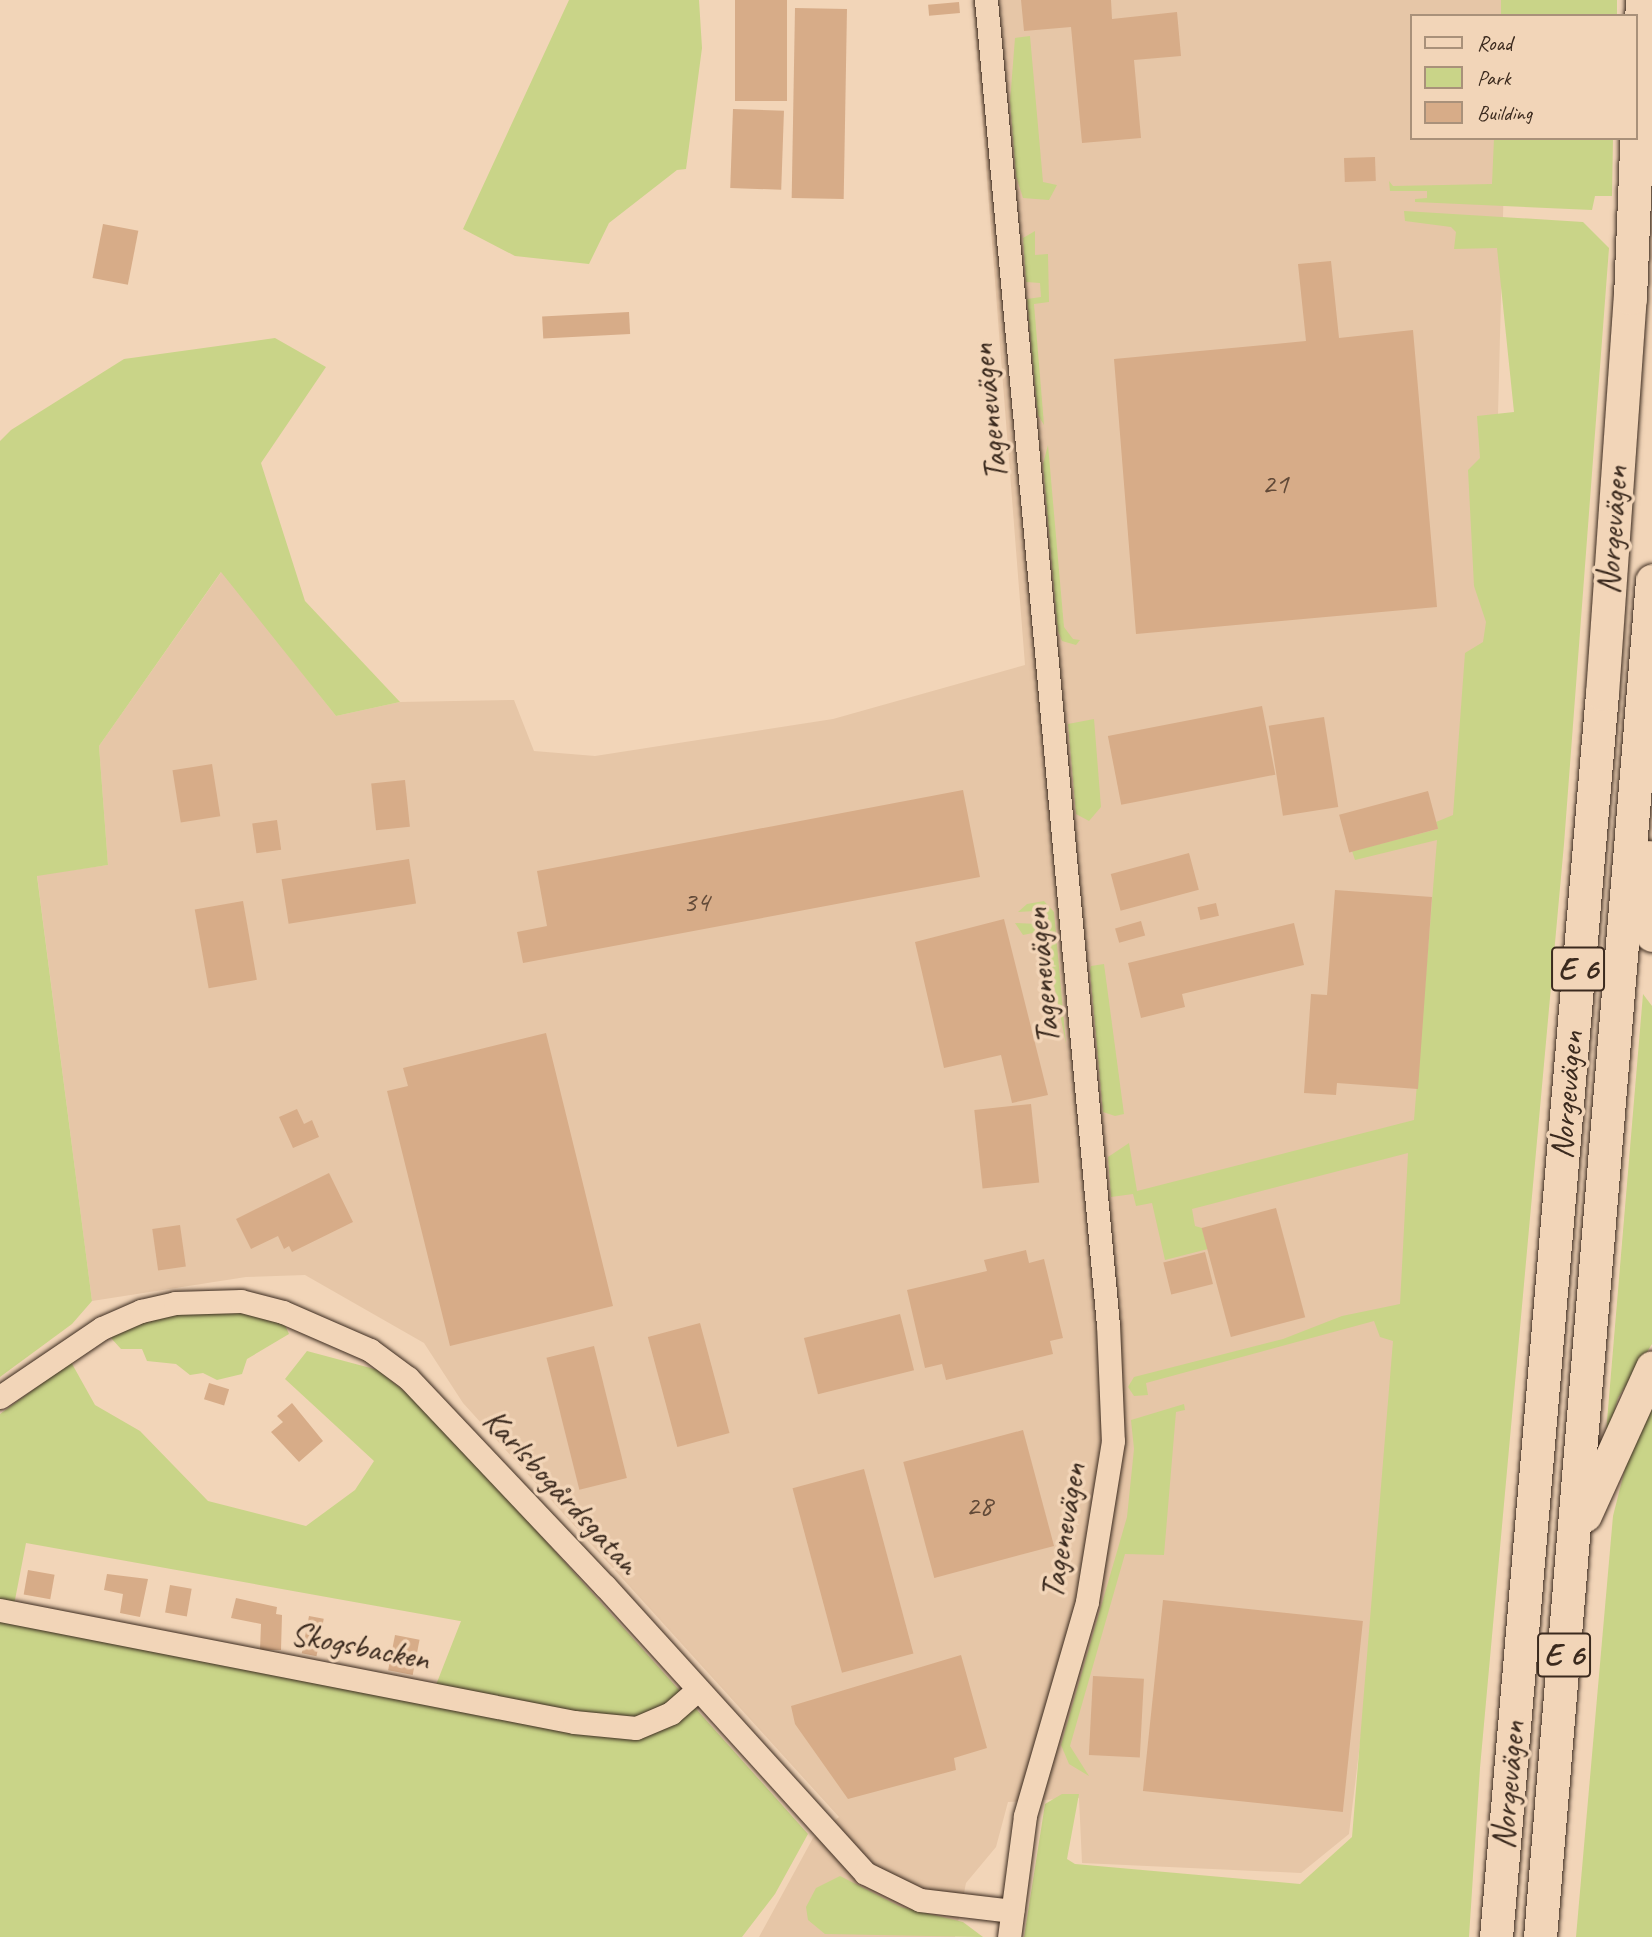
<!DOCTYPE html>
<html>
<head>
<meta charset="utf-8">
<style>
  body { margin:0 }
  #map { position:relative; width:1652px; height:1937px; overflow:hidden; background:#f2d5b8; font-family:Caveat,sans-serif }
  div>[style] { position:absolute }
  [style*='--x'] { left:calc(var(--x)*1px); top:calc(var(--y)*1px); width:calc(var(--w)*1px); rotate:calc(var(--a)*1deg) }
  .built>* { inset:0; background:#e6c6a7 }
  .green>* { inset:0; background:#c9d488; transform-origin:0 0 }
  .building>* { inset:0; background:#d7ac88; transform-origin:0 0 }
  .roads { filter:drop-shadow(0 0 2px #3b2a1e) drop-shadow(0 0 2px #3b2a1e) }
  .minor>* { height:23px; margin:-11.5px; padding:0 11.5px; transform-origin:11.5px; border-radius:11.5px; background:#f2d5b8 }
  .highway>* { height:33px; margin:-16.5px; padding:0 16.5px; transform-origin:16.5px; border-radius:16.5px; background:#f2d5b8 }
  span { translate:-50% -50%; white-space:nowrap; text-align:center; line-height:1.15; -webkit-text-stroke:7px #f2d5b8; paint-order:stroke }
  .number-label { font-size:30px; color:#624a38 }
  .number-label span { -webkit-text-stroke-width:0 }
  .shield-label span { padding:2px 5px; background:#f2d5b8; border:2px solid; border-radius:5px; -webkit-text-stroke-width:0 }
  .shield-label { font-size:32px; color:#3b2a1e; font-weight:700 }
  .street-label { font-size:33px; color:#3b2a1e }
  .legend { position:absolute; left:1410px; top:14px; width:228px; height:126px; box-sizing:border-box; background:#f2d5b8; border:2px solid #a9917a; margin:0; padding:9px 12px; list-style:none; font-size:21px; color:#3b2a1e }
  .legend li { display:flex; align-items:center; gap:14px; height:35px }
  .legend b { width:35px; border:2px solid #a9917a }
</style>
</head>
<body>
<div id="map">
  <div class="built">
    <i style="clip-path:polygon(973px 0,1509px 0,1509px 16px,1412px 16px,1412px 138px,1505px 138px,1488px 810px,1381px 1570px,1349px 1834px,1301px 1873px,1082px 1863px,1079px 1798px,1008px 1802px,996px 1847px,966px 1883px,955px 1937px,759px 1937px,813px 1838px,839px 1817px,463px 1403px,424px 1343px,305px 1275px,246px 1277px,92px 1301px,37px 875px,108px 865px,99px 746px,222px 571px,336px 716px,400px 702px,514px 700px,534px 751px,595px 756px,833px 719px,1025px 665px)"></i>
  </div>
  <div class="green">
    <i style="clip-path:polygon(569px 0,699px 0,702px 48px,686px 169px,677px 170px,609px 223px,589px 264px,515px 256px,463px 229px)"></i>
    <i style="left:1501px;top:0;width:116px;height:16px"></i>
    <i style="clip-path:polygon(1030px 36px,1043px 182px,1057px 185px,1049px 200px,1023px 198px,1016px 176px,1010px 101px,1015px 38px)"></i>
    <i style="clip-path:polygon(1494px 138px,1613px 138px,1612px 196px,1595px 196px,1592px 210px,1415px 202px,1415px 199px,1427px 198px,1427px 191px,1390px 191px,1389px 181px,1393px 186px,1492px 184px)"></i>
    <i style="clip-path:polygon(1404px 211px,1583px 222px,1609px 248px,1564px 844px,1480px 1768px,1469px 1937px,1024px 1937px,1045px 1804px,1062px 1794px,1079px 1794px,1067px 1859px,1075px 1864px,1300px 1884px,1352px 1837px,1393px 1341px,1380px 1337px,1374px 1321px,1146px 1383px,1148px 1395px,1134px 1396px,1128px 1387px,1134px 1377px,1283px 1339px,1342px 1316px,1400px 1304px,1408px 1153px,1192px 1209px,1195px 1226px,1202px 1228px,1208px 1249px,1165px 1260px,1152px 1203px,1136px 1206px,1133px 1194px,1111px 1197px,1108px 1157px,1129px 1143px,1137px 1191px,1414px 1120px,1437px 840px,1355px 860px,1352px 851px,1438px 829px,1436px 822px,1453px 815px,1465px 653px,1483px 642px,1486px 622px,1474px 586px,1468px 470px,1480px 458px,1477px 416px,1514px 412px,1497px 248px,1454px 249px,1456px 232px,1451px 227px,1405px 221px)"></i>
    <i style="clip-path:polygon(1035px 231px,1035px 255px,1048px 254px,1049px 302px,1034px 304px,1044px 425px,1038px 415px,1027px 299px,1041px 297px,1040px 283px,1026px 282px,1023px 238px)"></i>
    <i style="clip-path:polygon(275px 338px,326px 367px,261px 463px,305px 601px,400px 702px,336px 716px,221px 572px,99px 746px,108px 865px,37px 876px,92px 1301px,72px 1324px,0 1377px,0 441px,11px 430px,124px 359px)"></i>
    <i style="clip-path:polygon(1048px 445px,1064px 627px,1073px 639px,1080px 640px,1076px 645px,1062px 641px,1058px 631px,1043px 464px)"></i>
    <i style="clip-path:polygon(1094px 719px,1101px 807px,1089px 821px,1076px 814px,1068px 724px)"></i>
    <i style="clip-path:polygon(1044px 901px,1054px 912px,1066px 1044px,1043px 931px,1023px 935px,1015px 923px,1038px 924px,1040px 916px,1035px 911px,1018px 912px,1027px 904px)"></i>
    <i style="clip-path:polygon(1104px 964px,1124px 1114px,1115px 1116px,1103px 1112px,1090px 971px,1091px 966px)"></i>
    <i style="clip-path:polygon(1643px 994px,1652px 1006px,1652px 1344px,1618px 1398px,1605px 1445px)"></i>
    <i style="clip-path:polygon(223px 1304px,284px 1323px,289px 1334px,247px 1359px,242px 1374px,217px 1380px,203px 1373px,190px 1375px,176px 1364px,147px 1361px,142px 1349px,121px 1349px,111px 1338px,128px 1325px)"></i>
    <i style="clip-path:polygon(evenodd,307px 1351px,378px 1370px,432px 1414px,808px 1834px,775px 1894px,742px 1937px,0 1937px,0 1414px,71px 1362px,95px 1405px,140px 1431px,208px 1501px,306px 1526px,355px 1490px,374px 1461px,285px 1379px,307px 1351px,26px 1543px,460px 1621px,461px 1621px,434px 1690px,14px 1605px,26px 1543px)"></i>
    <i style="clip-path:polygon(1652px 1396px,1652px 1937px,1576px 1937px,1613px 1516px,1631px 1445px)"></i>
    <i style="clip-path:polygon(1184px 1404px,1185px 1410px,1176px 1412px,1164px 1555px,1125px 1554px,1070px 1746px,1089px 1776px,1069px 1764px,1061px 1745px,1127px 1517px,1134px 1449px,1131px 1420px)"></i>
    <i style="clip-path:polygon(840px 1876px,901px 1907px,963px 1922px,983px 1937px,825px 1934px,808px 1920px,806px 1907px,816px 1888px)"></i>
  </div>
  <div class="building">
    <i style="left:735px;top:0;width:52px;height:101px"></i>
    <i style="clip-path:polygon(1021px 0,1111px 0,1112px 19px,1177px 12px,1181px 56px,1134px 60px,1141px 138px,1082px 143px,1071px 27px,1024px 31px)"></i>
    <i style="left:959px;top:2px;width:11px;height:31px;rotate:85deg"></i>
    <i style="left:795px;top:8px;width:52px;height:190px;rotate:1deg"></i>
    <i style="left:733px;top:109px;width:51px;height:79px;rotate:2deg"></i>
    <i style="left:1375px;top:157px;width:24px;height:31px;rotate:88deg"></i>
    <i style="left:103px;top:224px;width:36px;height:55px;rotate:11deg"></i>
    <i style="clip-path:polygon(1331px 261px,1339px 338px,1413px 330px,1437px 607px,1136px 634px,1114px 359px,1306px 341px,1298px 264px)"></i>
    <i style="left:629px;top:312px;width:22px;height:87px;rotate:87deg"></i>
    <i style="left:1262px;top:706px;width:70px;height:157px;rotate:79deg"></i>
    <i style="left:1324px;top:717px;width:91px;height:56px;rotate:81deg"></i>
    <i style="left:212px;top:764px;width:53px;height:40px;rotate:81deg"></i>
    <i style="left:405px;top:780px;width:47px;height:34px;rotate:84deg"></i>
    <i style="clip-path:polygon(963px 790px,980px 877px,523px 963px,517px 932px,547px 926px,537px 871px)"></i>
    <i style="left:1428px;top:791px;width:39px;height:92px;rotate:75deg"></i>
    <i style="left:277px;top:820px;width:30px;height:25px;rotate:82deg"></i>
    <i style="left:1189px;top:853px;width:38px;height:81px;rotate:75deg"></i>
    <i style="left:409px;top:859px;width:45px;height:129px;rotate:81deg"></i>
    <i style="clip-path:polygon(1335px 890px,1432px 897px,1418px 1089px,1337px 1083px,1336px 1095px,1304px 1093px,1311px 994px,1327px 995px)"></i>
    <i style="left:243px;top:901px;width:80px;height:49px;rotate:80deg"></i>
    <i style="left:1216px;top:903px;width:13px;height:19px;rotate:77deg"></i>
    <i style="clip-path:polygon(1004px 919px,1048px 1095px,1012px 1103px,1001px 1055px,944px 1068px,915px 942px)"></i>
    <i style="left:1141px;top:921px;width:15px;height:27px;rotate:74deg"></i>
    <i style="clip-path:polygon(1294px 923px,1304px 965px,1182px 994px,1185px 1007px,1141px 1018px,1128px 963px)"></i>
    <i style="clip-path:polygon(546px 1033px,613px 1306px,450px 1346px,387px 1091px,408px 1086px,403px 1068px)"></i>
    <i style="left:1031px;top:1104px;width:79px;height:57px;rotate:84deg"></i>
    <i style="clip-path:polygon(297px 1109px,304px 1124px,312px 1120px,319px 1137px,293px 1148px,279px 1117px)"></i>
    <i style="clip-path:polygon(329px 1173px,353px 1222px,292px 1252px,289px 1246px,284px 1249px,278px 1236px,251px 1249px,236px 1219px)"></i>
    <i style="left:1276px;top:1208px;width:113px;height:77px;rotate:75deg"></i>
    <i style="left:180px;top:1225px;width:42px;height:28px;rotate:82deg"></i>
    <i style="clip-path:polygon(1026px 1250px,1029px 1263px,1044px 1259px,1063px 1338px,1050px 1341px,1053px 1354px,946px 1380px,942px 1364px,925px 1368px,907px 1290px,987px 1271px,984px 1260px)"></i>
    <i style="left:1205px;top:1252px;width:33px;height:43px;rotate:76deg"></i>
    <i style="left:900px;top:1314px;width:58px;height:99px;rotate:76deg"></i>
    <i style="left:700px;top:1323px;width:114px;height:54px;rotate:75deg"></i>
    <i style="left:594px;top:1346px;width:136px;height:49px;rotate:76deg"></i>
    <i style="left:209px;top:1383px;width:21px;height:17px;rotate:17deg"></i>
    <i style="clip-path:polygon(292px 1403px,323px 1441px,299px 1462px,271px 1432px,283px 1422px,277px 1416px)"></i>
    <i style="left:1023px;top:1430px;width:120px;height:124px;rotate:75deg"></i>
    <i style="left:864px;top:1469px;width:191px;height:74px;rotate:75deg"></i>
    <i style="left:28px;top:1570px;width:27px;height:25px;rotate:10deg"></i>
    <i style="clip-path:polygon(107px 1574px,148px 1579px,140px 1617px,120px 1613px,123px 1594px,104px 1590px)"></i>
    <i style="left:170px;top:1585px;width:22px;height:28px;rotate:10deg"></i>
    <i style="clip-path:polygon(236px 1598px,277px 1607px,276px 1614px,282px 1615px,281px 1650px,260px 1650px,261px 1624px,231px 1618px)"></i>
    <i style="left:1163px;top:1600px;width:201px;height:192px;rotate:6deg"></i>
    <i style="left:309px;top:1616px;width:15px;height:38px;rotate:11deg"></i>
    <i style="left:395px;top:1635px;width:25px;height:36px;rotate:11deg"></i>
    <i style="clip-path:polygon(961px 1655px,987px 1748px,954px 1758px,956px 1770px,848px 1799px,795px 1724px,791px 1706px)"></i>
    <i style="left:1093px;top:1676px;width:51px;height:79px;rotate:3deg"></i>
  </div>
  <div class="roads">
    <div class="minor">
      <i style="--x:986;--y:0;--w:1330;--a:84.74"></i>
      <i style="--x:1108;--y:1324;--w:117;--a:87.6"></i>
      <i style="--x:1113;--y:1441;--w:163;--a:99.2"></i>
      <i style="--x:1087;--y:1602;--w:223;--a:106.2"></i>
      <i style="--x:1025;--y:1816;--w:122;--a:97.5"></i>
      <i style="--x:0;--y:1397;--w:123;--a:-34.1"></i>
      <i style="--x:102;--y:1328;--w:43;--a:-23.6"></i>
      <i style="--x:141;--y:1311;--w:35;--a:-13"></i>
      <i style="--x:175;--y:1303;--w:66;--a:-1.7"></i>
      <i style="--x:241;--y:1301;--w:43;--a:14.7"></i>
      <i style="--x:283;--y:1312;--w:95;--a:23.6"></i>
      <i style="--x:370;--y:1350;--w:47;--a:36.4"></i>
      <i style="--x:408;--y:1378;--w:286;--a:46.6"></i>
      <i style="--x:605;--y:1586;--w:387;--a:47.8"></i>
      <i style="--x:865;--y:1873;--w:61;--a:26.1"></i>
      <i style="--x:920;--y:1900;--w:93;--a:6.8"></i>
      <i style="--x:0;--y:1610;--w:585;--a:11.04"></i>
      <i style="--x:574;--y:1722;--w:62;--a:5.5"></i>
      <i style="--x:636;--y:1728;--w:38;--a:-23"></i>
      <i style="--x:671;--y:1713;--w:35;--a:-41"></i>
    </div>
    <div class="highway">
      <i style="--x:1649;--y:857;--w:78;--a:87.8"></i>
      <i style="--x:1585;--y:1515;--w:162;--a:-65.6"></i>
      <i style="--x:1496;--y:1937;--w:1248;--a:-85.13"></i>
      <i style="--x:1602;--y:694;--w:397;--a:-86"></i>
      <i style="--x:1630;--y:298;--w:298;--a:-87.7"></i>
      <i style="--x:1540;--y:1937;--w:1361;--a:-85.28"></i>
    </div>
  </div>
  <div class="number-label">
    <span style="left:1275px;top:483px">21</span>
    <span style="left:696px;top:901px">34</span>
    <span style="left:979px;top:1505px">28</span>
  </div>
  <div class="shield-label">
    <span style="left:1578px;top:969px">E 6</span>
    <span style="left:1564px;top:1655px">E 6</span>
  </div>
  <div class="street-label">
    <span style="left:990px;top:412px;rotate:-96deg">Tagenevägen</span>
    <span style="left:1613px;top:530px;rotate:-86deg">Norgevägen</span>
    <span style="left:1043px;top:976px;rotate:-95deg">Tagenevägen</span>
    <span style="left:1567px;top:1095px;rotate:-85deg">Norgevägen</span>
    <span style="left:561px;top:1492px;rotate:47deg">Karlsbogårdsgatan</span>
    <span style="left:1064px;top:1531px;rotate:-80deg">Tagenevägen</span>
    <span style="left:360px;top:1647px;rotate:11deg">Skogsbacken</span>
    <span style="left:1509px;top:1785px;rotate:-85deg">Norgevägen</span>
  </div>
  <ul class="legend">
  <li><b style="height:9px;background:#f2d5b8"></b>Road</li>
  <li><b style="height:19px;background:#c9d488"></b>Park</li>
  <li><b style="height:19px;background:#d7ac88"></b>Building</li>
  </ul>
</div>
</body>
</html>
